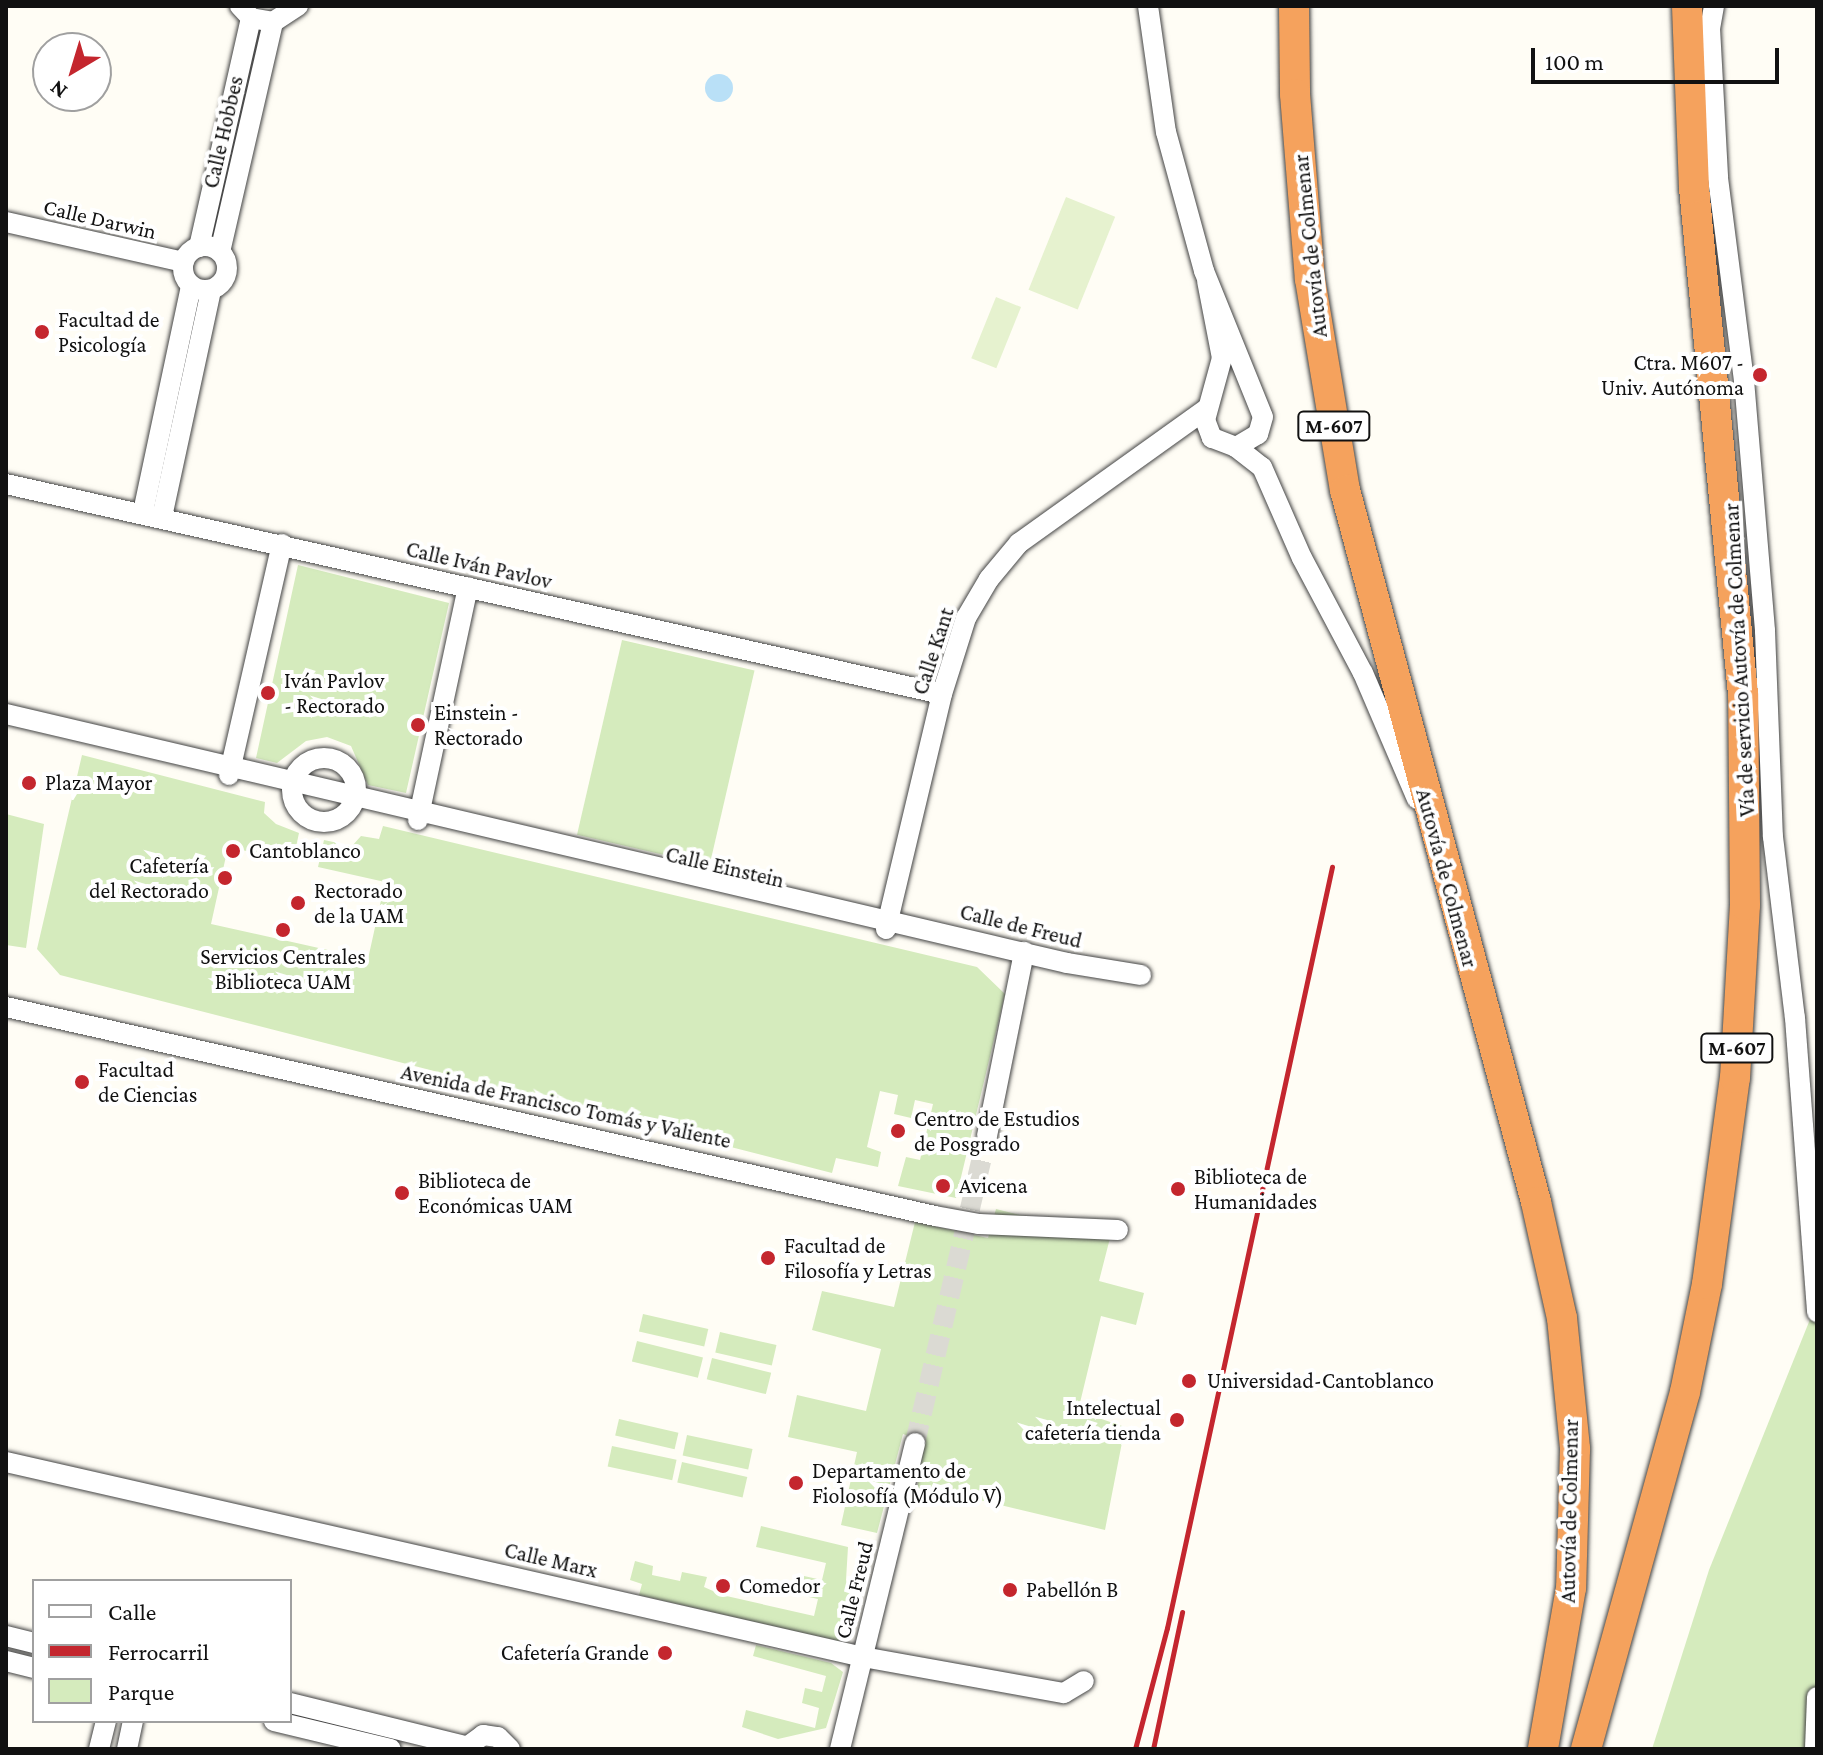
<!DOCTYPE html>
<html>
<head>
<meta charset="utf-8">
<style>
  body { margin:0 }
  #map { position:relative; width:1823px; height:1755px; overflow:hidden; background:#fffdf5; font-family:"Crimson Pro",serif }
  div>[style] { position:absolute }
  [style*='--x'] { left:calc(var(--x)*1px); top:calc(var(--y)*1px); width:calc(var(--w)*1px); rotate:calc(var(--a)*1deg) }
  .green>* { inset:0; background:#d5ebbd; transform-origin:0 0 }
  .pitch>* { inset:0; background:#e6f2cf; transform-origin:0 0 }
  .water>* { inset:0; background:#b9e0f7 }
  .round { border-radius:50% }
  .minor-tunnel>* { height:20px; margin-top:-10px; transform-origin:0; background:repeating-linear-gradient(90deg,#dbdad3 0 20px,transparent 0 30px) }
  .roads { filter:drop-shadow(0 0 2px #444) drop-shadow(0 0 2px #444) }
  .minor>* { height:20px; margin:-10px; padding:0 10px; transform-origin:10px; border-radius:10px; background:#fff }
  .minor>.ring { margin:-10px; padding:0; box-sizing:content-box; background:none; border:20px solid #fff; border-radius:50% }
  .highway>* { height:30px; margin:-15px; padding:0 15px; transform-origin:15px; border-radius:15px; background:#f5a25d }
  .rail>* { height:5px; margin:-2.5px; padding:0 2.5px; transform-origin:2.5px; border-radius:2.5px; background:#c4262e }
  .dots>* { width:22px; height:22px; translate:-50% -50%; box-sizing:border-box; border:4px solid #fff; border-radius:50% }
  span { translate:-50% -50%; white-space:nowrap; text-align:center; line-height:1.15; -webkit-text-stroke:8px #fff; paint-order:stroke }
  .shield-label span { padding:2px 6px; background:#fff; border:2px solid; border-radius:6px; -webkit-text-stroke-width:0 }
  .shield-label { font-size:20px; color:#111; font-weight:700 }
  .street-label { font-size:22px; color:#111 }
  .poi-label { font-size:22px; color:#111 }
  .left { translate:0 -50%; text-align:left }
  .right { translate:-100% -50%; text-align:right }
  .frame { position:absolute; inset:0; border:8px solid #111; pointer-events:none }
  .legend { position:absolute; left:32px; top:1579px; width:260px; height:144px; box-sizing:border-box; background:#fff; border:2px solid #a0a0a0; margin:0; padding:10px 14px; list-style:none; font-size:24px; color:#111 }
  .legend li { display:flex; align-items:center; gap:16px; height:40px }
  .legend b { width:40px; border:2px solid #a0a0a0 }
  .north { position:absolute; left:32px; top:32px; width:80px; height:80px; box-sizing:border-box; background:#fff; border:2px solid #a0a0a0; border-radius:50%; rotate:218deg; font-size:22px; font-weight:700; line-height:32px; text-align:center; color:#111 }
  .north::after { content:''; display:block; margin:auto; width:28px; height:36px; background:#c4262e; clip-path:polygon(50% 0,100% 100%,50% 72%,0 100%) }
  .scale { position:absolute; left:1531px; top:48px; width:248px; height:36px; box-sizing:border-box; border:4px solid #111; border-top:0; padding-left:10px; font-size:24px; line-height:28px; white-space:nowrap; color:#111; -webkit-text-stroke:6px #fff; paint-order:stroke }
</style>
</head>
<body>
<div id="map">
  <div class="green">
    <i style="clip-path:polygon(298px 565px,449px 603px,406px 793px,368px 785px,351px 746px,327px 737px,306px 741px,277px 763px,256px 758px)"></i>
    <i style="left:622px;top:640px;width:136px;height:200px;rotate:13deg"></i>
    <i style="clip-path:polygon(82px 755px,265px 802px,264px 813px,276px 824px,299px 833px,293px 861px,228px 847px,211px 924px,368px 959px,385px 882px,318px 867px,324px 840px,352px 846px,361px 836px,379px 839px,383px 826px,977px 967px,1005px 994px,956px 1198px,898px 1186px,906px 1157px,920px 1160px,933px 1104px,915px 1100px,911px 1118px,894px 1114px,898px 1095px,880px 1091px,867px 1147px,881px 1152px,878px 1167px,836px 1158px,832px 1173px,60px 975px,37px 949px)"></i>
    <i style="clip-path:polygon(6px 814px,44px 824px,26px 948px,6px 945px)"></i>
    <i style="clip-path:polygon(996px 1209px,1110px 1238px,1099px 1281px,1144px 1293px,1136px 1325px,1101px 1316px,1078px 1411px,1125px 1427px,1105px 1530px,963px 1496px,939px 1499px,916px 1493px,925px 1442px,903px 1434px,877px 1533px,841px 1525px,857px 1452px,788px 1437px,797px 1395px,866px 1411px,881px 1349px,812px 1330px,822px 1291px,894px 1307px,915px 1222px,988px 1238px)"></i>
    <i style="clip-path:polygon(1817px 1302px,1817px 1749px,1652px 1749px,1709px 1570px)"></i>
    <i style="left:643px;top:1314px;width:67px;height:18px;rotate:13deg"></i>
    <i style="left:720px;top:1332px;width:58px;height:21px;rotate:13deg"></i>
    <i style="left:637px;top:1341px;width:68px;height:21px;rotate:14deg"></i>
    <i style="left:712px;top:1358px;width:61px;height:22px;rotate:14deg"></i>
    <i style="left:619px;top:1419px;width:61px;height:17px;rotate:13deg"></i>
    <i style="left:687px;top:1435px;width:67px;height:21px;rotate:12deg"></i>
    <i style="left:612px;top:1446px;width:66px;height:21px;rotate:12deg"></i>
    <i style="left:682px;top:1462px;width:67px;height:21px;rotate:13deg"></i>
    <i style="clip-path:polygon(761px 1526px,848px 1547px,846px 1580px,853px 1599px,847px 1634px,838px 1641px,639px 1595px,642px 1584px,630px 1580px,635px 1561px,653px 1566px,652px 1575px,680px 1581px,682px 1572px,707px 1577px,704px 1587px,722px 1595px,814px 1616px,818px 1599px,800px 1595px,804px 1576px,822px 1580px,826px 1563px,756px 1547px)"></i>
    <i style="clip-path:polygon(756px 1645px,831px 1663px,843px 1672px,826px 1728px,778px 1739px,742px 1727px,746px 1710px,815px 1728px,819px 1708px,802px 1703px,805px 1688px,822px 1692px,826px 1676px,753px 1656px)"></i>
  </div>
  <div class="pitch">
    <i style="left:1066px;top:197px;width:53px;height:100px;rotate:22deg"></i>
    <i style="left:996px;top:297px;width:27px;height:66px;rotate:22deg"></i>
  </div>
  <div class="water">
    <i class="round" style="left:705px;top:74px;width:28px;height:28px"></i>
  </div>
  <div class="minor-tunnel">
    <i style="--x:915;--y:1443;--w:315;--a:-76.8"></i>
  </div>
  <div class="roads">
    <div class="minor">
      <i style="--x:240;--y:6;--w:16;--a:47"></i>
      <i style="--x:251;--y:18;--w:22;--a:10"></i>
      <i style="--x:273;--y:22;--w:30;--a:-33"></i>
      <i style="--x:1148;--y:6;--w:127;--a:81.9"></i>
      <i style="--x:1166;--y:132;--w:144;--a:74.7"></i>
      <i style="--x:1204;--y:271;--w:157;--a:68"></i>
      <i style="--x:1263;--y:417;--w:18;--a:106"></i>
      <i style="--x:1258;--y:434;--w:26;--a:149"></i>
      <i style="--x:1236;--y:447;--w:26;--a:-159"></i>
      <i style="--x:1212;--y:438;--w:19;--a:-111"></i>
      <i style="--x:1205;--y:420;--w:64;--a:-74.7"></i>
      <i style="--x:1222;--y:358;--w:78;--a:-101"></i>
      <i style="--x:1714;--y:6;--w:22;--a:100"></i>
      <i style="--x:1710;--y:28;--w:150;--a:86.9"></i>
      <i style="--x:1718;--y:178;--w:204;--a:82.7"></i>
      <i style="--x:1744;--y:380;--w:252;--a:85.2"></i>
      <i style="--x:1765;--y:631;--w:206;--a:87.8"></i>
      <i style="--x:1773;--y:837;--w:182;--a:83.1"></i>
      <i style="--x:1795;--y:1018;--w:295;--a:85.7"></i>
      <i style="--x:6;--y:222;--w:182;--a:12.7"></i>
      <i class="ring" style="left:183px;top:246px;width:24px;height:24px"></i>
      <i style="--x:199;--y:247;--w:235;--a:-77.2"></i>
      <i style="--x:220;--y:252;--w:236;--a:-77"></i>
      <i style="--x:1236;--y:447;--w:33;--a:38"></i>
      <i style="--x:1262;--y:467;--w:99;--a:66.3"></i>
      <i style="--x:1302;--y:558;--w:130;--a:62.1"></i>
      <i style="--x:1363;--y:673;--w:137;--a:66.8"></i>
      <i style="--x:6;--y:484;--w:959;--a:12.65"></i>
      <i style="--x:143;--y:512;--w:231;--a:-78"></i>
      <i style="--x:162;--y:517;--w:232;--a:-77.8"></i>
      <i style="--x:6;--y:714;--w:1090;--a:13.21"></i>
      <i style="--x:1067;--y:963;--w:75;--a:9.2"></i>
      <i class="ring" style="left:292px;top:758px;width:44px;height:44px"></i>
      <i style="--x:229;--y:775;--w:237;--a:-77.1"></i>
      <i style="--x:418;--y:820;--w:238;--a:-77.9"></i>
      <i style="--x:886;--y:929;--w:242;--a:-76.6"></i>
      <i style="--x:942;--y:694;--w:80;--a:-72.5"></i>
      <i style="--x:966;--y:618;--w:45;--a:-59.5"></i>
      <i style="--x:989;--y:579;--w:47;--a:-50.2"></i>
      <i style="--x:1019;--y:543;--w:230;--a:-35.6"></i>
      <i style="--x:6;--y:1007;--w:952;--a:12.68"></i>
      <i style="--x:935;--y:1216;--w:45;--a:10.3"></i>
      <i style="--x:979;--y:1224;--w:139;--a:2.5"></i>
      <i style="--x:987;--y:1136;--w:188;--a:-78.6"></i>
      <i style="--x:6;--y:1462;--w:879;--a:12.82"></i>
      <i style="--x:863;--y:1657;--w:204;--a:10.2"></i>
      <i style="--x:1064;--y:1693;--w:23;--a:-31"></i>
      <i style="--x:6;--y:1636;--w:29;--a:14"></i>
      <i style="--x:6;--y:1661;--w:29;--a:14"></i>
      <i style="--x:290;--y:1703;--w:180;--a:13.8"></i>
      <i style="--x:274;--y:1721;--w:120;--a:13.5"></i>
      <i style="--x:99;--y:1749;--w:29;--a:-76"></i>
      <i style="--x:127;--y:1749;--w:29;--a:-78"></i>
      <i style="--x:464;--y:1749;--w:24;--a:-36"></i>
      <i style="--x:483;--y:1735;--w:15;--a:8"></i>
      <i style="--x:498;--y:1737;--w:17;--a:45"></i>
      <i style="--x:840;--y:1749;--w:315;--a:-76.2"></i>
      <i style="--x:1815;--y:1749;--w:52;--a:-87.8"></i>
    </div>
    <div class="highway">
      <i style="--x:1294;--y:6;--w:88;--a:89.3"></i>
      <i style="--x:1295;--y:94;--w:186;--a:85.4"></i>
      <i style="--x:1310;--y:279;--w:214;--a:80.6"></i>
      <i style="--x:1345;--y:490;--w:737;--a:74.98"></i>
      <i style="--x:1536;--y:1202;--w:119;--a:77.4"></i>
      <i style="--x:1562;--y:1318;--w:132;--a:84.3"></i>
      <i style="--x:1575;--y:1449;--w:139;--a:91.6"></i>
      <i style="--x:1571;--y:1588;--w:163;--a:99.9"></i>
      <i style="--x:1586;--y:1749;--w:370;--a:-74.5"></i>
      <i style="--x:1685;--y:1392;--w:110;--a:-78.5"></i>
      <i style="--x:1707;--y:1284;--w:208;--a:-82.3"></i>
      <i style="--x:1735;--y:1078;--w:173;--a:-86.7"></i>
      <i style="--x:1745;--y:905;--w:211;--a:-90.5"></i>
      <i style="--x:1743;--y:694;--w:508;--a:-95.53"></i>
      <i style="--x:1694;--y:188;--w:182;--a:-92.2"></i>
    </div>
  </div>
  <div class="rail">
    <i style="--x:1135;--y:1749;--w:125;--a:-75.2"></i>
    <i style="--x:1167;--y:1628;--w:779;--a:-77.77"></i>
    <i style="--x:1153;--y:1749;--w:140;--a:-78"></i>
  </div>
  <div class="dots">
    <i style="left:42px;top:332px;background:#c4262e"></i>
    <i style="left:1760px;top:375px;background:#c4262e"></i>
    <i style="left:268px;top:693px;background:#c4262e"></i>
    <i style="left:418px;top:725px;background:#c4262e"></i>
    <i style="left:29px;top:783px;background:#c4262e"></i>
    <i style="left:233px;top:851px;background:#c4262e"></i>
    <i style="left:225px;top:878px;background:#c4262e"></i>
    <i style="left:298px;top:903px;background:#c4262e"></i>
    <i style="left:283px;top:930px;background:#c4262e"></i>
    <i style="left:82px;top:1082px;background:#c4262e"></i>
    <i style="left:898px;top:1131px;background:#c4262e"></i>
    <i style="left:943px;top:1186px;background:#c4262e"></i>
    <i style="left:1178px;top:1189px;background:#c4262e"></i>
    <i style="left:402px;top:1193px;background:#c4262e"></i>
    <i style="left:768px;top:1258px;background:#c4262e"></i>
    <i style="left:1189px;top:1381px;background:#c4262e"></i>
    <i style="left:1177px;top:1420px;background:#c4262e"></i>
    <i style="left:796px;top:1483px;background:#c4262e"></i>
    <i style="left:723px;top:1586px;background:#c4262e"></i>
    <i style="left:1010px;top:1590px;background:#c4262e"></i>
    <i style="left:665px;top:1653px;background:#c4262e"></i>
  </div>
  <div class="shield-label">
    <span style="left:1334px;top:426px">M-607</span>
    <span style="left:1737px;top:1048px">M-607</span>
  </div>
  <div class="street-label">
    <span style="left:223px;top:132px;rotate:-77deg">Calle Hobbes</span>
    <span style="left:100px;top:219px;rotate:13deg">Calle Darwin</span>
    <span style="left:1310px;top:246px;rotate:-96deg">Autovía de Colmenar</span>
    <span style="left:479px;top:565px;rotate:13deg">Calle Iván Pavlov</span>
    <span style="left:933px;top:651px;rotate:-72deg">Calle Kant</span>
    <span style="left:1739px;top:660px;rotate:-93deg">Vía de servicio Autovía de Colmenar</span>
    <span style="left:725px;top:867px;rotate:13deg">Calle Einstein</span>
    <span style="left:1447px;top:878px;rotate:75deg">Autovía de Colmenar</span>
    <span style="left:1021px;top:926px;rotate:14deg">Calle de Freud</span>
    <span style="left:566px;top:1106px;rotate:12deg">Avenida de Francisco Tomás y Valiente</span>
    <span style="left:1569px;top:1511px;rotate:-89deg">Autovía de Colmenar</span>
    <span style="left:551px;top:1560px;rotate:13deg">Calle Marx</span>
    <span style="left:854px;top:1590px;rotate:-76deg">Calle Freud</span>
  </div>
  <div class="poi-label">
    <span class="left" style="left:58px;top:332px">Facultad de<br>Psicología</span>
    <span class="right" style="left:1744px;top:375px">Ctra. M607 -<br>Univ. Autónoma</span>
    <span class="left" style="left:284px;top:693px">Iván Pavlov<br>- Rectorado</span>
    <span class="left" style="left:434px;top:725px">Einstein -<br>Rectorado</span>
    <span class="left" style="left:45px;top:783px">Plaza Mayor</span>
    <span class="left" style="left:249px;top:851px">Cantoblanco</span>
    <span class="right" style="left:209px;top:878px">Cafetería<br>del Rectorado</span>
    <span class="left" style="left:314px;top:903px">Rectorado<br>de la UAM</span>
    <span style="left:283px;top:969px">Servicios Centrales<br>Biblioteca UAM</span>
    <span class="left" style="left:98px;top:1082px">Facultad<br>de Ciencias</span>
    <span class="left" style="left:914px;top:1131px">Centro de Estudios<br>de Posgrado</span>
    <span class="left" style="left:1194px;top:1189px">Biblioteca de<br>Humanidades</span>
    <span class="left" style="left:418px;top:1193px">Biblioteca de<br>Económicas UAM</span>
    <span class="left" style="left:959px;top:1186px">Avicena</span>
    <span class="left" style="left:784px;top:1258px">Facultad de<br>Filosofía y Letras</span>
    <span class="left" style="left:1207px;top:1381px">Universidad-Cantoblanco</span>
    <span class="right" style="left:1161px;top:1420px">Intelectual<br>cafetería tienda</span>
    <span class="left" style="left:812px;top:1483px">Departamento de<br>Fiolosofía (Módulo V)</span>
    <span class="left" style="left:739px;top:1586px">Comedor</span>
    <span class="left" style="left:1026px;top:1590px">Pabellón B</span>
    <span class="right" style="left:649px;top:1653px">Cafetería Grande</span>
  </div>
  <div class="frame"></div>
  <ul class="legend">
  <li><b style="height:10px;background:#fff"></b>Calle</li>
  <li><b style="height:10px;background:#c4262e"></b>Ferrocarril</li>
  <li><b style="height:22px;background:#d5ebbd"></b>Parque</li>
  </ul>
  <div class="north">N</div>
  <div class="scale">100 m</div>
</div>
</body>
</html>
